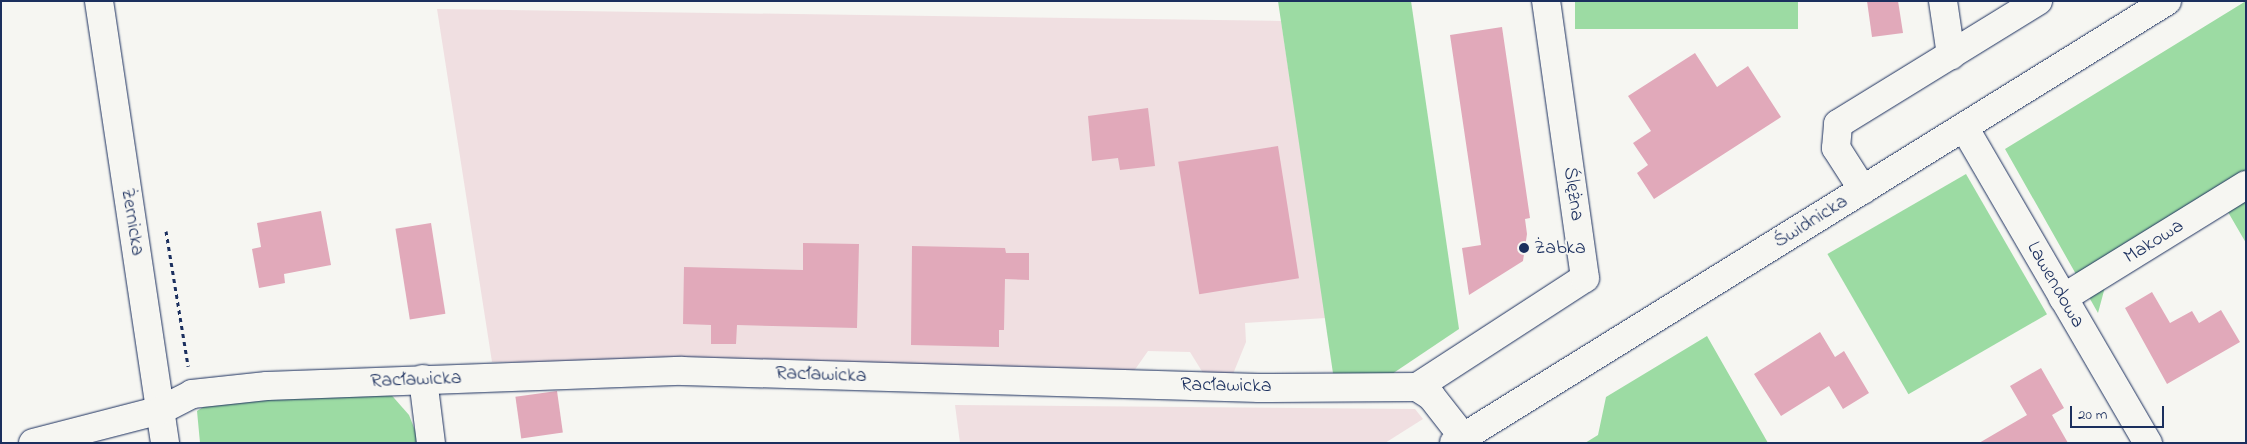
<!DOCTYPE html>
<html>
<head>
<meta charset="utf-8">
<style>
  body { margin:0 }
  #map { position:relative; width:2247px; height:444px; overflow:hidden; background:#f6f6f2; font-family:"Indie Flower",sans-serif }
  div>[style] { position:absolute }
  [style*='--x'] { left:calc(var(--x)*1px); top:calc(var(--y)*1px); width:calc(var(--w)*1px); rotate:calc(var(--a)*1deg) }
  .built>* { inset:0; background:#f0dfe1 }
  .green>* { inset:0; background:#9cdba3; transform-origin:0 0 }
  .building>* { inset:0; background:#e1a9ba; transform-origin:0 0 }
  .path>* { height:3px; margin-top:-1.5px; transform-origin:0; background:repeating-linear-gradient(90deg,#1b2f5e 0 4px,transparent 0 8px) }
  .roads { filter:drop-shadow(0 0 1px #1b2f5e) drop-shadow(0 0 1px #1b2f5e) }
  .minor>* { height:28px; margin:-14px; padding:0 14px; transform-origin:14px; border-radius:14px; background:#f6f6f2 }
  .dots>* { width:14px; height:14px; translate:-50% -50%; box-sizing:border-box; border:2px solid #f6f6f2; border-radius:50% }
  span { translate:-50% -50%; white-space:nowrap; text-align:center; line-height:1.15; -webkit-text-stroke:4px #f6f6f2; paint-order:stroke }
  .street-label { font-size:20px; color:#1b2f5e }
  .poi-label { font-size:20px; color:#1b2f5e }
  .left { translate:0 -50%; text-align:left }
  .frame { position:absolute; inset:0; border:2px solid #1b2f5e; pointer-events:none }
  .scale { position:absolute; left:2070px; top:406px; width:94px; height:22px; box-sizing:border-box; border:2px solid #1b2f5e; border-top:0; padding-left:6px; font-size:15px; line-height:18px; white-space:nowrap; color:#1b2f5e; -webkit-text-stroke:4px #f6f6f2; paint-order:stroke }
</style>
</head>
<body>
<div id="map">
  <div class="built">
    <i style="clip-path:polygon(437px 9px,1281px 21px,1326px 318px,1245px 323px,1246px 342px,1233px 374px,1203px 373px,1190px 352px,1148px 351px,1134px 371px,492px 362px)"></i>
    <i style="clip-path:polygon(955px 405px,1415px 409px,1423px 419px,1385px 443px,960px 443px)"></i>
  </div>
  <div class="green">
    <i style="clip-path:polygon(1278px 1px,1411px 1px,1459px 329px,1386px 378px,1334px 380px)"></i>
    <i style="left:1575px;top:1px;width:223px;height:28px"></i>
    <i style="clip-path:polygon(2246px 1px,2246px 243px,2228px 212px,2105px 287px,2098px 313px,2005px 149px)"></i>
    <i style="left:1966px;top:174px;width:162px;height:160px;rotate:60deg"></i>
    <i style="clip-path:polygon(1707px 336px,1768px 443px,1585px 443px,1598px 435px,1606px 397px)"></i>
    <i style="clip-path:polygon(387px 390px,409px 415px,420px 443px,200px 443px,197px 411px,208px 404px)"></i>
  </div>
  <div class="building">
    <i style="clip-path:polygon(1867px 1px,1898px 1px,1903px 33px,1872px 37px)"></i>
    <i style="clip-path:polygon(1502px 27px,1530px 218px,1525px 219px,1527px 234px,1523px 261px,1469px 295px,1462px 248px,1481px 245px,1450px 35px)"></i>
    <i style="clip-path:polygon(1695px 53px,1717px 87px,1748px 66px,1781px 117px,1654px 199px,1637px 173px,1648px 165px,1633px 143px,1651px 131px,1628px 96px)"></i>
    <i style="clip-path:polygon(1148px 108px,1155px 166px,1120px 170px,1118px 158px,1092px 161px,1088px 116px)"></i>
    <i style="left:1278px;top:146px;width:134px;height:101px;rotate:81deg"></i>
    <i style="clip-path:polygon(321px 211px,331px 265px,284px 274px,285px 283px,259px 288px,252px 249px,261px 247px,257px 223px)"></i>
    <i style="left:431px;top:223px;width:92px;height:36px;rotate:81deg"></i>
    <i style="clip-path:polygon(803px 243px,859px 244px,857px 328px,737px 325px,736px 344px,711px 344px,711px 325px,683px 324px,684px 267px,803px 270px)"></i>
    <i style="clip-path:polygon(912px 246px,1005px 248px,1006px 253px,1029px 253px,1029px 280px,1005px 279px,1004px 330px,999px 330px,999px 347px,911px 345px)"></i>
    <i style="clip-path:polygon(2152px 292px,2170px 323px,2192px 311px,2199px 323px,2221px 310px,2240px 342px,2167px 384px,2125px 308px)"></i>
    <i style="clip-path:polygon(1820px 332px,1835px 357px,1844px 351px,1869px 393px,1843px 409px,1829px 386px,1781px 416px,1754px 374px)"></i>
    <i style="clip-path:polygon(2041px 368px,2064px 408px,2052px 415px,2068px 443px,1979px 443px,2027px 415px,2010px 386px)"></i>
    <i style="left:557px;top:391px;width:42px;height:42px;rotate:82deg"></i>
  </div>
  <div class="path">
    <i style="--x:166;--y:231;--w:137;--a:80.7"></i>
  </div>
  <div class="roads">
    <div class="minor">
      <i style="--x:99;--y:1;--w:447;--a:81.5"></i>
      <i style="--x:1943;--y:1;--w:55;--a:81.6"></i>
      <i style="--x:1964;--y:127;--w:366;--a:59.8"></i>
      <i style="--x:1863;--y:190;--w:50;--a:-122.7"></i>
      <i style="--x:1836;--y:148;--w:24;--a:-85"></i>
      <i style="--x:1838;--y:124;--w:235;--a:-31.6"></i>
      <i style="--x:2063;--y:298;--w:215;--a:-31.7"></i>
      <i style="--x:423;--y:379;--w:64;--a:82.9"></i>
      <i style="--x:1417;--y:387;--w:200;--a:-33"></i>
      <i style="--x:1585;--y:278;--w:280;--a:-98"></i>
      <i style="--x:33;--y:443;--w:132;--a:-14.5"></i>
      <i style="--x:161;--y:410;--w:35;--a:-27"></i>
      <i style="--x:192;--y:394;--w:75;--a:-6.1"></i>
      <i style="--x:267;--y:386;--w:415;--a:-2.1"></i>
      <i style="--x:682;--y:371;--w:577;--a:1.69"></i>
      <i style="--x:1259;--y:388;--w:158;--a:-0.4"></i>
      <i style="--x:1417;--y:387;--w:17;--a:33"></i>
      <i style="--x:1431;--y:396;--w:52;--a:52"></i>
      <i style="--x:1454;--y:443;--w:839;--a:-31.8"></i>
    </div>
  </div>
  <div class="dots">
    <i style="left:1524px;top:248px;background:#1b2f5e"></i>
  </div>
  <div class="street-label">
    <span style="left:1573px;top:194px;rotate:82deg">Ślężna</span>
    <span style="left:132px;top:222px;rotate:81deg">Żernicka</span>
    <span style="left:1811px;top:222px;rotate:-32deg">Świdnicka</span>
    <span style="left:2154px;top:242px;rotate:-32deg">Makowa</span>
    <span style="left:2055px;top:285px;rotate:60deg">Lawendowa</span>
    <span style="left:821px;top:375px;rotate:2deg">Racławicka</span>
    <span style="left:416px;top:380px;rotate:-2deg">Racławicka</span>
    <span style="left:1226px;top:386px;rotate:1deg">Racławicka</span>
  </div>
  <div class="poi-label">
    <span class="left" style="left:1534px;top:248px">Żabka</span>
  </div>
  <div class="frame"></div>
  <div class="scale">20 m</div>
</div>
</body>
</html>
